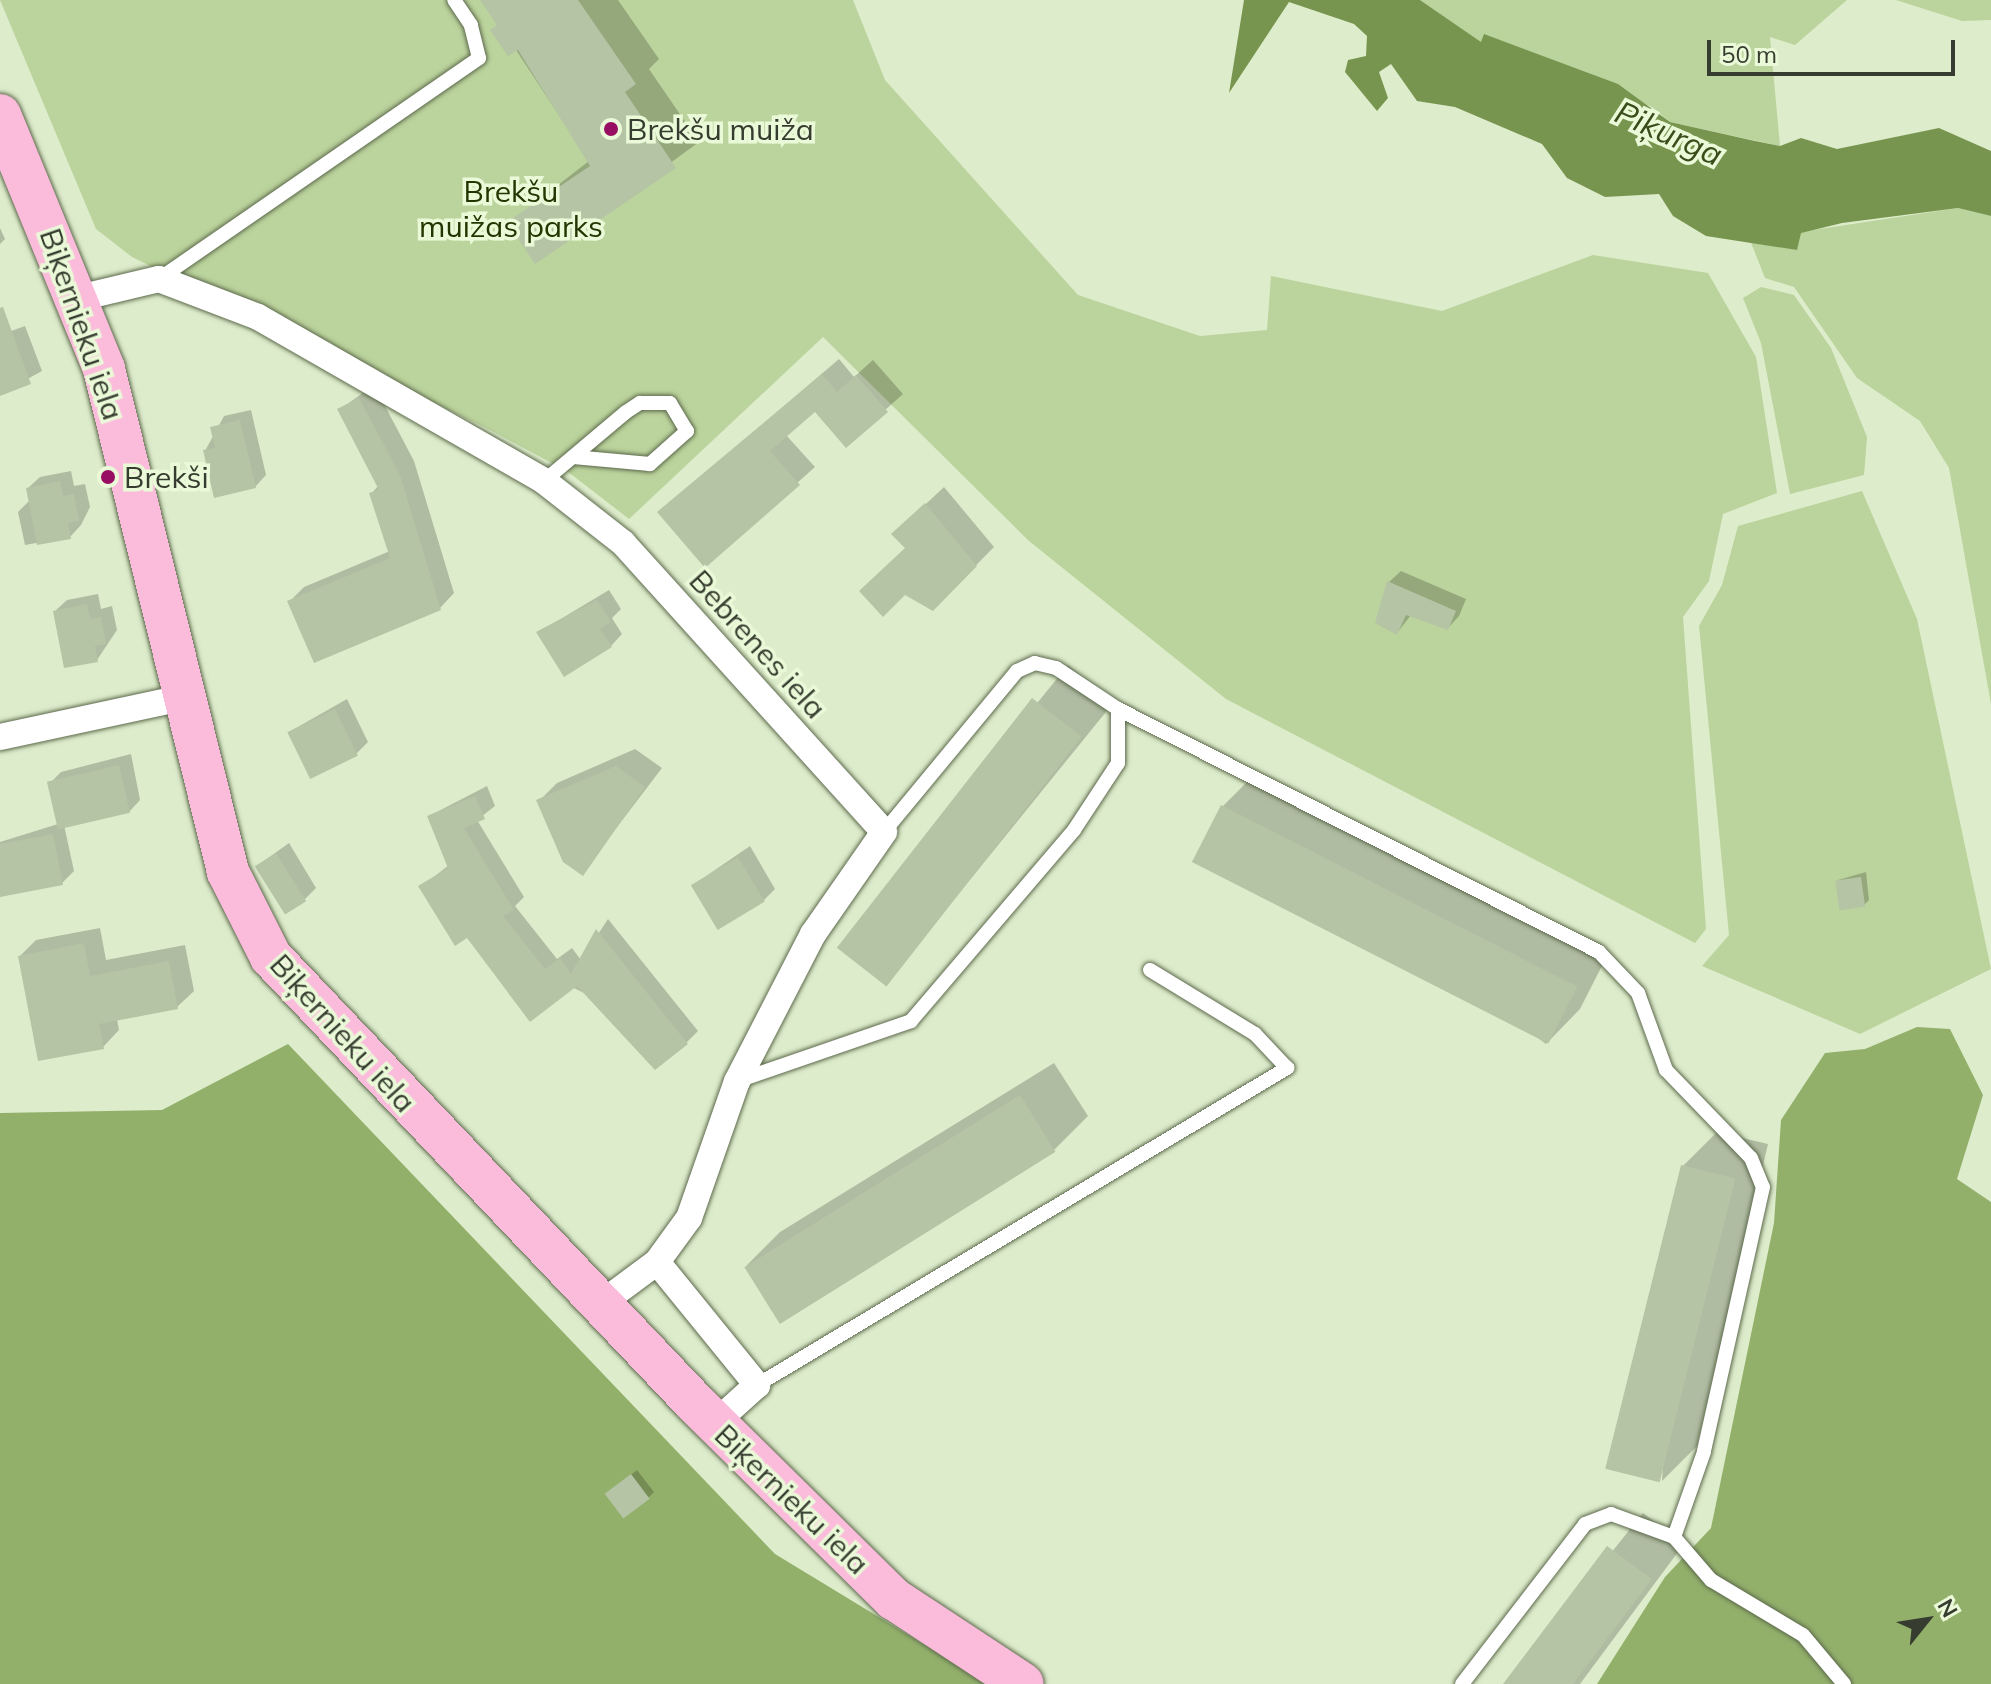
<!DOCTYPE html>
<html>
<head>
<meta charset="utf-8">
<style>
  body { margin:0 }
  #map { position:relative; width:1991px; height:1684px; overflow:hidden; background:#ddeccb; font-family:Mulish,sans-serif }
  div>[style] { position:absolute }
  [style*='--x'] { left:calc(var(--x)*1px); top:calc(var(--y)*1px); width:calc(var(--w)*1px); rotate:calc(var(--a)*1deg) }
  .green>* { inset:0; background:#bbd39c }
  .forest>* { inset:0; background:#93b06b }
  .water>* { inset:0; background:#789550 }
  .shadow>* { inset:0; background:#0003; transform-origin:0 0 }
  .building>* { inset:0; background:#b5c4a4; transform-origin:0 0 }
  .roads { filter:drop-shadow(0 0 2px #5d6a4d) drop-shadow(0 0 2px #5d6a4d) }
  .service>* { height:14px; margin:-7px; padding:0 7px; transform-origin:7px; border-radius:7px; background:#fff }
  .minor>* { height:26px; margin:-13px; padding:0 13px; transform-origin:13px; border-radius:13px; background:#fff }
  .primary>* { height:42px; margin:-21px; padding:0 21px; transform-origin:21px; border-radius:21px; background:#fbbcdb }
  .dots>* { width:22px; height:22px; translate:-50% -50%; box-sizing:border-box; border:4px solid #eafad8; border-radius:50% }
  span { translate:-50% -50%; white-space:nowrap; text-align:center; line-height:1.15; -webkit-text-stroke:7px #eafad8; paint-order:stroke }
  .poi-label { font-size:30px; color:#363c2f }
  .left { translate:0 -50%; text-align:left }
  .park-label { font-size:30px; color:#233500 }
  .street-label { font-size:30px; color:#363c2f }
  .water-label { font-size:32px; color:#394d1b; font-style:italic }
  .north { position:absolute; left:1887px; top:1580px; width:80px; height:80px; -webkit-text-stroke:6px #eafad8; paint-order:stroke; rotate:60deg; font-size:22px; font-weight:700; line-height:32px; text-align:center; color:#363c2f }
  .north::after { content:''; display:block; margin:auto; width:28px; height:36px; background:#363c2f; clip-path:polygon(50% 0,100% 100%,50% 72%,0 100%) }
  .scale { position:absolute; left:1707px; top:40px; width:248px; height:36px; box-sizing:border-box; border:4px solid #363c2f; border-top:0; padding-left:10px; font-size:24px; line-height:28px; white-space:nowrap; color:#363c2f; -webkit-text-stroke:6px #eafad8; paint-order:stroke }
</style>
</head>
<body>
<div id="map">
  <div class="green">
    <i style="clip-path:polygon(0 0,853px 0,885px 80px,1078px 295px,1200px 336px,1267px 330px,1271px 276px,1442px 311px,1593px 255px,1708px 273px,1756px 357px,1777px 493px,1723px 514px,1709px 581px,1683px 617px,1706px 929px,1695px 943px,1226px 699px,1029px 541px,823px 337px,629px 519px,567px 471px,486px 428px,132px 257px,96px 229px)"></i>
    <i style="clip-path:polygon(1420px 0,1847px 0,1795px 45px,1770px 37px,1780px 146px,1670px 122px,1652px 107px,1484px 35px,1482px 43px)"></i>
    <i style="clip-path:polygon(1896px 0,1991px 0,1991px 20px,1962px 21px)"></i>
    <i style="clip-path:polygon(1958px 208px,1991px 216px,1991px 704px,1949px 468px,1920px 421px,1857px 378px,1794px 287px,1765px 278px,1750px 240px,1797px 250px,1800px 232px)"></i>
    <i style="clip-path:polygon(1761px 287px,1794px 295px,1831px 348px,1867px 437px,1864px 475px,1790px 494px,1761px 343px,1743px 298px)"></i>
    <i style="clip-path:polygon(1862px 491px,1917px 619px,1991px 969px,1860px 1034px,1702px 966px,1729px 935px,1699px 626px,1722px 585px,1738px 526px)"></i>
  </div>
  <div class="forest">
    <i style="clip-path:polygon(1917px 1027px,1950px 1029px,1983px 1095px,1957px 1179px,1991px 1202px,1991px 1684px,1597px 1684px,1665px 1577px,1711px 1528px,1774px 1223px,1781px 1120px,1825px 1053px,1865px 1049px)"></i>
    <i style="clip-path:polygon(288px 1044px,775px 1554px,989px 1684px,0 1684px,0 1113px,162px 1110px)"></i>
  </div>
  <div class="water">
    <i style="clip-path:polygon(1244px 0,1420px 0,1481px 42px,1484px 34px,1618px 84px,1670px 122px,1755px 141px,1780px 146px,1801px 138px,1837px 149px,1939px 128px,1991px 151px,1991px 216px,1958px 208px,1842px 223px,1801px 233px,1797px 250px,1706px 236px,1673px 216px,1659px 194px,1605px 197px,1567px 178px,1542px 144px,1455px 107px,1417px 101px,1391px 64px,1379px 72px,1388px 98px,1377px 111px,1345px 72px,1348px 60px,1366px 56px,1367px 36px,1354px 24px,1289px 2px,1229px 93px)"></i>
  </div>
  <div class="shadow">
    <i style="clip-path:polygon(492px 0,618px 0,659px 59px,649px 69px,699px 142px,536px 261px,509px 223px,589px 161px,499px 24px)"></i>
    <i style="clip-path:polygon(0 228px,5px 239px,0 244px)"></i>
    <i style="clip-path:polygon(25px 326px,42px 371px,0 394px,0 335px)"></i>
    <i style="clip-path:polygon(839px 359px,854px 377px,873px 360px,903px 394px,846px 445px,816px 410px,786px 435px,815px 467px,705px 565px,660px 512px)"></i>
    <i style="clip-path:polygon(374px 385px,414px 461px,454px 593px,440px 608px,290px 601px,304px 587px,390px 551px,371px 494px,379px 485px,339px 410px)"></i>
    <i style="clip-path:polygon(251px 410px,266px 475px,255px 487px,205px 451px,224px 416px)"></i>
    <i style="clip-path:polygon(71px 471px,74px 486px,85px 484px,90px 507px,81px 525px,70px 537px,25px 545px,18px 512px,30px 500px,28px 488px,40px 477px)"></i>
    <i style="clip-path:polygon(944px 487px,994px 547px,933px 609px,912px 517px)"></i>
    <i style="clip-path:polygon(1401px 571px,1466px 599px,1459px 616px,1448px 628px,1411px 615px,1397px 633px,1389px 582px)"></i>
    <i style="clip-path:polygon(609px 590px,621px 609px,612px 618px,622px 634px,611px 646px,539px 632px)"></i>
    <i style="clip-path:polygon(98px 594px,101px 609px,112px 606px,117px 630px,97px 660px,55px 611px,67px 600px)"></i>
    <i style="left:1068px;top:665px;width:59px;height:363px;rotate:39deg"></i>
    <i style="clip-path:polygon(347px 699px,368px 742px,356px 754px,289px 732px)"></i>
    <i style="clip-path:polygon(635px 749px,662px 768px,582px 873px,539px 801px,557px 783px)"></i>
    <i style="clip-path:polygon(131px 754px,140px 800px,129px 812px,64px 825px,74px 871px,62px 883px,0 895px,0 842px,58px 824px,50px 783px,61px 772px)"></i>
    <i style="clip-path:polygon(1257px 772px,1608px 954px,1580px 1009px,1546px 1044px,1223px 806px)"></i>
    <i style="clip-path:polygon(487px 786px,495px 806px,477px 820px,524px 897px,515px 906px,557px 959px,572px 948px,581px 960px,608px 919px,698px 1031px,686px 1043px,468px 936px,421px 887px,449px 865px,429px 816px)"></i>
    <i style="clip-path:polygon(289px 843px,316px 888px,304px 900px,257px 866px)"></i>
    <i style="clip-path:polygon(750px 846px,775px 889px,763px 901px,693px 885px)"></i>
    <i style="clip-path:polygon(1866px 872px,1869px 900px,1864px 905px,1838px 880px)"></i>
    <i style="clip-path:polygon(100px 928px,106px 960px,185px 945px,194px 991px,177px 1007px,117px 1019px,119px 1030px,103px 1047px,20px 956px,36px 940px)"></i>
    <i style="clip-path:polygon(1054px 1063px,1088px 1116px,1054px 1150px,746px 1266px,780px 1232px)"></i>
    <i style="clip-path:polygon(1717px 1132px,1768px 1144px,1697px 1446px,1662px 1481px,1683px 1166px)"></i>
    <i style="clip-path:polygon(637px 1470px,654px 1492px,649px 1497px,612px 1489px)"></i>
    <i style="clip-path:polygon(1643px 1513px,1684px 1544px,1580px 1684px,1506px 1684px)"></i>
  </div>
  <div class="building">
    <i style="clip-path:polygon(480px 0,578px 0,636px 84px,625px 92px,676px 168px,535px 264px,507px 222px,590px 166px,518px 50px,508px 56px,490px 30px,497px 25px)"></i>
    <i style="clip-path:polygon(3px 307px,31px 384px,0 396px,0 308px)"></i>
    <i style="clip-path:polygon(822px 374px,837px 392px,856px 375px,888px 412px,846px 448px,815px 412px,770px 451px,800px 485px,705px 568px,657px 512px)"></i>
    <i style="clip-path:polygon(359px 398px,400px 475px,441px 610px,314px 663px,287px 601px,390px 558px,369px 493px,379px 490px,337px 409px)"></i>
    <i style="clip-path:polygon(240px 420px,256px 488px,214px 498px,203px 450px,215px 448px,210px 427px)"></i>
    <i style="clip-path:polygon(60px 481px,63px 496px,74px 494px,79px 521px,68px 523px,71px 539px,37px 545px,26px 488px)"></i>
    <i style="clip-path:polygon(925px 503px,977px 566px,933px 611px,905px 595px,883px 617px,859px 591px,905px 548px,891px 534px)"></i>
    <i style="clip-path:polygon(1387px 581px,1456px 611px,1448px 630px,1406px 615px,1397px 635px,1375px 623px)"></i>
    <i style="clip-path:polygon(597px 600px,611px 622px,600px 629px,612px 647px,564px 677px,536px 632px)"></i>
    <i style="clip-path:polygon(87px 604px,90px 619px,101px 617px,106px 644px,95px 646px,98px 662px,64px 668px,53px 611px)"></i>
    <i style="left:1032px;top:698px;width:63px;height:317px;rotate:38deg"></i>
    <i style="left:335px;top:709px;width:52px;height:53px;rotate:64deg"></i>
    <i style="left:119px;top:765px;width:49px;height:74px;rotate:77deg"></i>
    <i style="clip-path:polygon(616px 766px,645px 787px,583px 876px,563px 862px,536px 800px)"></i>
    <i style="clip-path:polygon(475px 796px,485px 819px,464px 828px,514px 910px,503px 916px,545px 969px,560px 958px,571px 974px,596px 929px,688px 1044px,655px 1070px,577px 986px,530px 1022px,467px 938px,455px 946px,418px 886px,448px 868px,427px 816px)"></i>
    <i style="left:1221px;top:805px;width:400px;height:64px;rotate:27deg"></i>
    <i style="clip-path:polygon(53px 834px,63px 885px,0 897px,0 844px)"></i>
    <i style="left:276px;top:853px;width:57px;height:25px;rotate:58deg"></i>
    <i style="left:738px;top:857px;width:52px;height:55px;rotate:59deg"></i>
    <i style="left:1861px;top:877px;width:30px;height:26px;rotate:82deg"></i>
    <i style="clip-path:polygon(84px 943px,90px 976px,169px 961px,178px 1009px,99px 1024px,104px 1049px,38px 1061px,18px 956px)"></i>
    <i style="left:1020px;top:1095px;width:67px;height:325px;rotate:58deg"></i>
    <i style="left:1681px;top:1165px;width:56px;height:313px;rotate:14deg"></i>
    <i style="left:631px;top:1474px;width:31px;height:33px;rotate:53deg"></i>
    <i style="clip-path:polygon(1607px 1546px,1652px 1579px,1573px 1684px,1503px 1684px)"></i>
  </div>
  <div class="roads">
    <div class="service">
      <i style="--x:159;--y:279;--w:389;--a:-34.6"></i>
      <i style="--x:479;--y:58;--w:34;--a:-104"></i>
      <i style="--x:471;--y:25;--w:30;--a:-124"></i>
      <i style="--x:544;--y:481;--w:107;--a:-40.1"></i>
      <i style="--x:626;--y:412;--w:17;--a:-33"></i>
      <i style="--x:640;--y:403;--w:30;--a:0"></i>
      <i style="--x:670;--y:403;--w:33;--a:59"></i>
      <i style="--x:687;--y:431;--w:50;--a:138.3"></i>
      <i style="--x:650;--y:464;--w:77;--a:-174.8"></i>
      <i style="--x:1118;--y:709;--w:539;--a:26.8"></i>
      <i style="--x:1599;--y:952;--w:57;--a:46.4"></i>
      <i style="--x:1638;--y:993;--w:82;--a:70"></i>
      <i style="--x:1666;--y:1070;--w:122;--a:46"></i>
      <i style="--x:1751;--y:1158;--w:31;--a:68"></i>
      <i style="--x:1763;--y:1187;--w:271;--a:102.6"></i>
      <i style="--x:1704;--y:1452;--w:90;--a:109.4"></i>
      <i style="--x:737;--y:1081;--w:184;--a:-19"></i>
      <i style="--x:911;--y:1021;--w:251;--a:-49.5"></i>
      <i style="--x:1074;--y:830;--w:80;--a:-56.7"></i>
      <i style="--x:1118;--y:763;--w:54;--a:-90"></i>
      <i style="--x:1118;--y:709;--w:74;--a:-146.5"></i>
      <i style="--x:1056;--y:668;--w:22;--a:-167"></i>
      <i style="--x:1035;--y:663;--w:20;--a:156"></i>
      <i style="--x:1017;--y:671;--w:209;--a:129.6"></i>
      <i style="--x:757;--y:1385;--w:618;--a:-30.88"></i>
      <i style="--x:1287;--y:1068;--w:47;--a:-133.3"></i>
      <i style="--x:1255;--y:1034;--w:123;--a:-148.6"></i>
      <i style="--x:1462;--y:1684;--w:202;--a:-52.4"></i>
      <i style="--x:1585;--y:1524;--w:28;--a:-21"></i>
      <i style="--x:1611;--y:1514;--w:67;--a:20.1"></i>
      <i style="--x:1674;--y:1537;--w:57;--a:49.3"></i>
      <i style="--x:1711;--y:1580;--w:107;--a:30.9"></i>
      <i style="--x:1803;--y:1635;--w:64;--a:50.1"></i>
    </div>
    <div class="minor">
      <i style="--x:79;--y:298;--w:82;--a:-13.4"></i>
      <i style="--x:159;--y:279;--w:106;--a:21"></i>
      <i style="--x:258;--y:317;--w:330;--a:29.8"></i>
      <i style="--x:544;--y:481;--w:100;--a:38.1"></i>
      <i style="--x:623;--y:543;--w:389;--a:47.9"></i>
      <i style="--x:884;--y:832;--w:124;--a:124.8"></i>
      <i style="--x:813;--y:934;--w:165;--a:117.3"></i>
      <i style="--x:737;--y:1081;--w:145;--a:109.3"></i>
      <i style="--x:689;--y:1218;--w:54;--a:126"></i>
      <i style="--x:657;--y:1262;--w:72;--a:143.4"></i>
      <i style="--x:0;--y:737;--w:186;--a:-12.1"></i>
      <i style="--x:657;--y:1262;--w:159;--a:50.9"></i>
      <i style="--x:757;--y:1385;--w:58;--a:137.8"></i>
    </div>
    <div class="primary">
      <i style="--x:0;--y:115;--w:274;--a:67.7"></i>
      <i style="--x:104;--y:369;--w:518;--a:76.15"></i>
      <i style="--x:228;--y:872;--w:95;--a:63.2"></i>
      <i style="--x:271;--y:957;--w:617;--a:46.45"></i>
      <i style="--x:696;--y:1404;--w:278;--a:44.6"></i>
      <i style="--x:894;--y:1599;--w:154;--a:33.4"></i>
    </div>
  </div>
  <div class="dots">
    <i style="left:611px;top:129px;background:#970e63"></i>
    <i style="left:108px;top:477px;background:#970e63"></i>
  </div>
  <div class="poi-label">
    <span class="left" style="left:627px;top:129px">Brekšu muiža</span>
    <span class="left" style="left:124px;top:477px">Brekši</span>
  </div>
  <div class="park-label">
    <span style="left:511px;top:208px">Brekšu<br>muižas parks</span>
  </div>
  <div class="street-label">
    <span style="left:82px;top:324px;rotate:71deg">Biķernieku iela</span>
    <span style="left:758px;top:644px;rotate:48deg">Bebrenes iela</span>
    <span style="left:343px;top:1033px;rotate:48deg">Biķernieku iela</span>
    <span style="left:792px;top:1499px;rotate:44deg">Biķernieku iela</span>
  </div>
  <div class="water-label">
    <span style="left:1669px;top:133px;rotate:24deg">Piķurga</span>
  </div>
  <div class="north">N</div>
  <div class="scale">50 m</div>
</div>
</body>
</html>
